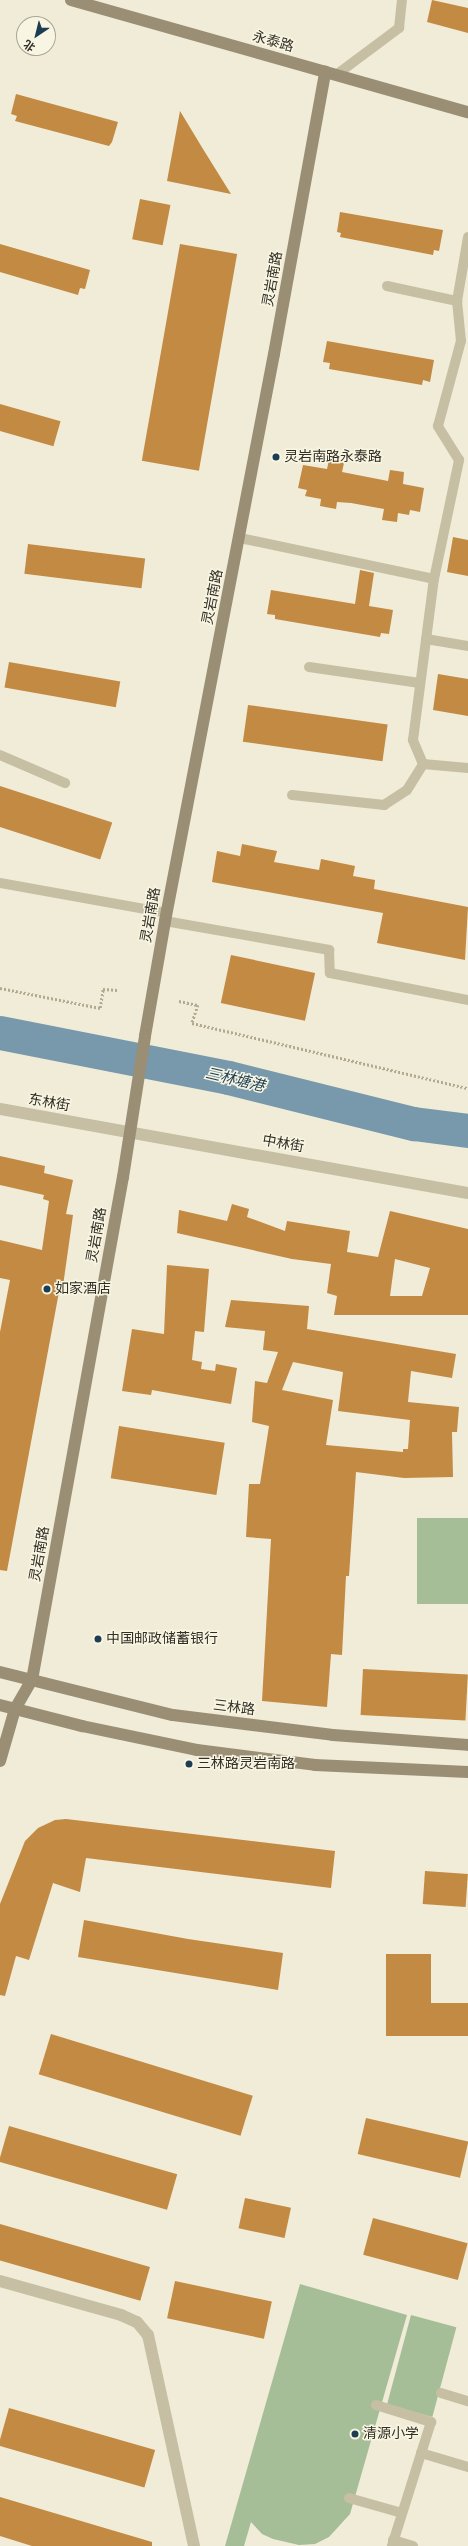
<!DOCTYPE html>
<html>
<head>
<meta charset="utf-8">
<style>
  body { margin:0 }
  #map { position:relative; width:468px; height:2546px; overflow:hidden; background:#f0ecd7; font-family:"Alegreya Sans","Noto Sans SC",sans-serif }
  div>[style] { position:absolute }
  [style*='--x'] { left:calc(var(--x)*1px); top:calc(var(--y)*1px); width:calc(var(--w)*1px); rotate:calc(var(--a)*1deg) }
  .green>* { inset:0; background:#a5be98; transform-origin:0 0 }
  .river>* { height:34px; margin:-17px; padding:0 17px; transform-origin:17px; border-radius:17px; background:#7799ab }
  .building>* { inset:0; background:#c28a43; transform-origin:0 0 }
  .path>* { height:2.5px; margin-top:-1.25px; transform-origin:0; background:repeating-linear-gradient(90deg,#b2a98e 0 2px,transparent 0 4px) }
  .lane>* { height:10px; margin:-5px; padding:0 5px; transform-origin:5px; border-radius:5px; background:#c7bfa4 }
  .street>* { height:12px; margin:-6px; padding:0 6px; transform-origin:6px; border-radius:6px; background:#c7bfa4 }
  .secondary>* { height:12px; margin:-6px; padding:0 6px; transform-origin:6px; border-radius:6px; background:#9a8e75 }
  .secondary-bridge>* { height:12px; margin:-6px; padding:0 6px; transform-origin:6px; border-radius:6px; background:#9a8e75 }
  .dots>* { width:11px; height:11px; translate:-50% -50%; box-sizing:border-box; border:2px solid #f8f5e3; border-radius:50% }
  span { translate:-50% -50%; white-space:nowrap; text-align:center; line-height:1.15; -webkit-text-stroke:3px #f8f5e3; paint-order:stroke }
  .street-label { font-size:14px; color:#322e25 }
  .poi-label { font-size:14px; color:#322e25 }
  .left { translate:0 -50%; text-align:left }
  .water-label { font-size:15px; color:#1d3e52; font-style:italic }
  .north { position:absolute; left:16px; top:16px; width:40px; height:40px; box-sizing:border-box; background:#f8f5e3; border:1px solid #a9a597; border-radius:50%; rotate:215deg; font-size:11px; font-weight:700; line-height:16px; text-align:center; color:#322e25 }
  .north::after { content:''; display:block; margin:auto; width:14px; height:18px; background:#1d3e52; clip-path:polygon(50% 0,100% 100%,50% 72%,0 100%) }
</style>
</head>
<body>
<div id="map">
  <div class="green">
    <i style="left:468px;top:1518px;width:86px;height:51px;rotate:90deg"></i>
    <i style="clip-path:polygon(300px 2284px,407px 2315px,350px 2514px,329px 2537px,315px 2544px,299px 2545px,273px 2539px,262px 2534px,251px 2522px,244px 2546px,225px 2546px)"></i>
    <i style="left:411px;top:2315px;width:47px;height:93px;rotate:15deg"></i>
  </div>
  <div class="river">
    <i style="--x:0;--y:1033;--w:233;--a:11.1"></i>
    <i style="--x:229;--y:1078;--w:191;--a:14"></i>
    <i style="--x:414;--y:1124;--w:54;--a:7.4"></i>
  </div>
  <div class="building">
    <i style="clip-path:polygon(432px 0,468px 8px,468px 33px,427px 22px)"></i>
    <i style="clip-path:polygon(16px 94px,118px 122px,112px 142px,109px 146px,15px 121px,17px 116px,11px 114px)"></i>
    <i style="clip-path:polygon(180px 111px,203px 149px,231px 194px,167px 181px)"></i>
    <i style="left:140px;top:199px;width:31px;height:41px;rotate:11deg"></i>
    <i style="clip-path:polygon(340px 212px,443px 230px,439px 251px,434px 250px,433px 255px,340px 237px,341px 233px,337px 232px)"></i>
    <i style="clip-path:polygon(0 244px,90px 270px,85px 289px,80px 288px,78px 295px,0 272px)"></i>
    <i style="left:180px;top:244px;width:58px;height:220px;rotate:10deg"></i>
    <i style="clip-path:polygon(327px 341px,434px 360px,430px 382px,423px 380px,422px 385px,329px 369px,330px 363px,323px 362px)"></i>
    <i style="left:0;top:404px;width:63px;height:26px;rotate:16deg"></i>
    <i style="clip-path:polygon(329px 460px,344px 463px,342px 472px,388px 481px,390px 470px,404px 472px,403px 484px,424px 488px,420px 512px,410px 510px,409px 515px,398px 513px,397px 522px,382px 520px,384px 509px,351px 503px,337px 502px,336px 509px,320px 506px,321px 499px,305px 496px,307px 490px,298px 488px,303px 465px,327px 469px)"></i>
    <i style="clip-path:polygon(453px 537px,468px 540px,468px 576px,447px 572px)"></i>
    <i style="left:28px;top:544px;width:118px;height:30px;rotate:7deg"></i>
    <i style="clip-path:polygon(360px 570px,374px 573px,369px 606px,393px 610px,389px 634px,381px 633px,380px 637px,275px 619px,275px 615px,267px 614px,271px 590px,355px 604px)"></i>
    <i style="left:9px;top:662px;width:113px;height:26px;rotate:10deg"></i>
    <i style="clip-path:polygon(438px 674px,468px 679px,468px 716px,433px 710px)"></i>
    <i style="left:248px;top:705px;width:141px;height:37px;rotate:8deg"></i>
    <i style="left:0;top:786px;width:118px;height:39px;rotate:18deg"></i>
    <i style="clip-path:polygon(242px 844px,277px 851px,274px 862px,319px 870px,321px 859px,355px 866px,353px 876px,375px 880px,374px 889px,468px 907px,465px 960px,377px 943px,383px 913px,212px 882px,217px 851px,240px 856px)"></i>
    <i style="left:231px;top:955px;width:86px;height:49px;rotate:12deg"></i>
    <i style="clip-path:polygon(0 1156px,45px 1166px,44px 1173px,73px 1180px,66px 1214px,73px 1215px,62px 1293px,59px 1292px,7px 1571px,0 1570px,0 1332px,10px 1280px,0 1278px,0 1240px,42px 1250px,49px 1201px,43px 1199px,44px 1195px,0 1185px)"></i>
    <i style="clip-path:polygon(evenodd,232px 1204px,249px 1209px,247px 1217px,285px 1231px,287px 1221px,350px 1231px,347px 1252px,378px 1257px,390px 1211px,468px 1229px,468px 1315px,334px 1315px,337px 1296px,327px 1293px,331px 1264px,292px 1259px,177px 1233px,179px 1210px,227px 1221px,232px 1204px,395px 1259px,430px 1268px,422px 1296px,390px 1296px,395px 1259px)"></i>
    <i style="clip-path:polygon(167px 1265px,209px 1269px,204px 1332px,195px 1331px,192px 1360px,202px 1362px,201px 1369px,215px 1371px,216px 1364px,237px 1368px,231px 1404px,152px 1390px,151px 1395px,122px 1391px,132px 1329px,164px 1334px)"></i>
    <i style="clip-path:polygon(evenodd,231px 1300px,309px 1306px,307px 1329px,456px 1354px,452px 1378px,411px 1371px,408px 1402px,459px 1407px,457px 1432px,452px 1432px,453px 1477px,404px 1478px,356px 1472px,349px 1576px,346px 1576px,342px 1655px,331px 1654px,327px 1707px,262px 1701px,271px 1539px,246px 1537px,249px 1484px,260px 1484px,269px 1426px,252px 1422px,255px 1381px,267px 1383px,278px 1352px,263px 1350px,265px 1331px,225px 1327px,231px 1300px,293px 1362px,343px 1372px,338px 1411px,410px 1420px,408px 1449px,403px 1449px,403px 1452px,326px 1445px,333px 1400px,282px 1390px,293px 1362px)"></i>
    <i style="left:119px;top:1426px;width:107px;height:53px;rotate:9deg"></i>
    <i style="left:363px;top:1669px;width:105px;height:46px;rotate:3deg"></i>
    <i style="clip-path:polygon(66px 1819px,335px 1851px,331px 1888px,86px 1858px,80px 1892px,53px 1883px,29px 1960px,16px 1956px,5px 1996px,0 1995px,0 1904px,25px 1841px,38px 1828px,55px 1820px)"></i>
    <i style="left:425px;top:1871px;width:43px;height:33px;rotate:4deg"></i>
    <i style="clip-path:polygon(84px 1920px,188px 1939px,283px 1953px,278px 1990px,78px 1957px)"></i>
    <i style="clip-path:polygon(386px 1954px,431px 1954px,431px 2003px,468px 2003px,468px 2036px,386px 2036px)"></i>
    <i style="left:51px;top:2034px;width:211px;height:42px;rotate:17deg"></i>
    <i style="left:366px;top:2118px;width:105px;height:37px;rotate:13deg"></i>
    <i style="left:9px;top:2126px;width:175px;height:37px;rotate:16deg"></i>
    <i style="left:245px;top:2198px;width:47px;height:31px;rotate:12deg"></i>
    <i style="left:373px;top:2218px;width:98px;height:38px;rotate:15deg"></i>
    <i style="left:0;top:2224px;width:156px;height:35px;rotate:16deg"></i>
    <i style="left:175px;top:2281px;width:99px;height:38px;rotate:12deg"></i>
    <i style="left:9px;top:2408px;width:152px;height:39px;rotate:16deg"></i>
    <i style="clip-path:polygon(0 2497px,152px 2542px,152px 2546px,32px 2546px,0 2536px)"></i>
  </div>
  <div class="path">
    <i style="--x:0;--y:988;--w:102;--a:11.3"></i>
    <i style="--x:100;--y:1008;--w:19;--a:-81"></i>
    <i style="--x:103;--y:989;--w:15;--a:4"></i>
    <i style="--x:179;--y:1001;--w:19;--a:12"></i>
    <i style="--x:198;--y:1005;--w:19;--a:108"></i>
    <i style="--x:192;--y:1023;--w:284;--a:13.3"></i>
  </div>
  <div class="lane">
    <i style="--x:336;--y:75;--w:79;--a:-36.7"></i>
    <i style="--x:399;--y:28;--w:28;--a:-84"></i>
    <i style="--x:387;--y:286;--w:72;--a:12.1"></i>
    <i style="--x:240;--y:538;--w:198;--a:11.9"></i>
    <i style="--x:426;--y:639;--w:43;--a:9.5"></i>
    <i style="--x:309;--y:667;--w:112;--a:8.2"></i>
    <i style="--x:0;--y:755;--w:71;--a:23.3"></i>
    <i style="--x:423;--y:764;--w:26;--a:-113"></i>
    <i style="--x:413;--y:740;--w:162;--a:-82.6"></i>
    <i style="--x:434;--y:579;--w:122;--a:-78.1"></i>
    <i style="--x:459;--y:460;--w:40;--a:-122"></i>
    <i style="--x:438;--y:426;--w:88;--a:-74.9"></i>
    <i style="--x:461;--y:341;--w:40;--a:-95.7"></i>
    <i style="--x:457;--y:301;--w:65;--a:-80.2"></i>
    <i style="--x:292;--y:795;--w:93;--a:6.2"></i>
    <i style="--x:384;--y:805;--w:27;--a:-33"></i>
    <i style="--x:407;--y:790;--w:31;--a:-58"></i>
    <i style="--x:423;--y:764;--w:45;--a:5.1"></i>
    <i style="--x:0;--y:883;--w:169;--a:10.2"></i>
    <i style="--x:165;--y:921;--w:167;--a:10"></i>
    <i style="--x:329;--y:950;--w:23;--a:88"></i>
    <i style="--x:330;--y:973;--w:141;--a:11.1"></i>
    <i style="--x:441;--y:2393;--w:28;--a:17"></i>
    <i style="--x:376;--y:2405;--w:58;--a:17.2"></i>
    <i style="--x:431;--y:2422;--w:130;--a:107.5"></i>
    <i style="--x:421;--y:2453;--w:49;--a:16.6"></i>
    <i style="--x:349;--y:2498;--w:55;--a:15.8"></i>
    <i style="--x:393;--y:2540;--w:21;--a:17"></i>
  </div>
  <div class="street">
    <i style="--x:0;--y:1109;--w:475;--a:10.2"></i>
    <i style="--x:0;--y:2281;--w:126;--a:15.7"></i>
    <i style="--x:121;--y:2315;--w:17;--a:24"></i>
    <i style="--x:137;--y:2322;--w:17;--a:50"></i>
    <i style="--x:148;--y:2335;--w:216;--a:77.7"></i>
  </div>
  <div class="secondary">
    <i style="--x:71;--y:0;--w:412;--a:15.8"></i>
    <i style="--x:145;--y:1036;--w:117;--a:-80.1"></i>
    <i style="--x:165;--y:921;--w:577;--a:-79.12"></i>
    <i style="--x:274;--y:354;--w:287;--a:-79.7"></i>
    <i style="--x:0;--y:1672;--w:178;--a:14"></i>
    <i style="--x:173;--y:1715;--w:161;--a:7.1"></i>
    <i style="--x:333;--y:1735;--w:135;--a:4.2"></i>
    <i style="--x:0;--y:1705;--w:85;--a:14.4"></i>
    <i style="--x:82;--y:1726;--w:117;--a:11.8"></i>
    <i style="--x:197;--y:1750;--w:119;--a:7.2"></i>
    <i style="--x:315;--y:1765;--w:153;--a:2.6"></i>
    <i style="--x:0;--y:1761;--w:54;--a:-73.9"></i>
    <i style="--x:15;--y:1709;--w:34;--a:-60"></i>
    <i style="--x:32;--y:1680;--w:511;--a:-79.75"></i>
  </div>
  <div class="secondary-bridge">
    <i style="--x:123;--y:1177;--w:143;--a:-81.1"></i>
  </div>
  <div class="dots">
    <i style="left:276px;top:457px;background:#1d3e52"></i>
    <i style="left:47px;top:1289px;background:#1d3e52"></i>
    <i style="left:98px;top:1639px;background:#1d3e52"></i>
    <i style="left:189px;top:1764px;background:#1d3e52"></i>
    <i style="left:355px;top:2434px;background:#1d3e52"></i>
  </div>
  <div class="street-label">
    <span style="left:273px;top:42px;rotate:16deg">永泰路</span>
    <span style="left:273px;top:279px;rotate:-80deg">灵岩南路</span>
    <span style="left:213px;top:597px;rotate:-79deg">灵岩南路</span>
    <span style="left:151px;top:915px;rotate:-80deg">灵岩南路</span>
    <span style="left:49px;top:1103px;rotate:10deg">东林街</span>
    <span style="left:283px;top:1144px;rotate:10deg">中林街</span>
    <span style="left:97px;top:1235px;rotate:-80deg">灵岩南路</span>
    <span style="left:40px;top:1554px;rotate:-80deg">灵岩南路</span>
    <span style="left:234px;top:1708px;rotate:7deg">三林路</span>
  </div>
  <div class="poi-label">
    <span class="left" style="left:284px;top:457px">灵岩南路永泰路</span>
    <span class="left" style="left:55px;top:1289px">如家酒店</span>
    <span class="left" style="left:106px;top:1639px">中国邮政储蓄银行</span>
    <span class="left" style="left:197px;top:1764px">三林路灵岩南路</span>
    <span class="left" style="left:363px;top:2434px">清源小学</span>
  </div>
  <div class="water-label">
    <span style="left:235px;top:1080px;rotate:13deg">三林塘港</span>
  </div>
  <div class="north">北</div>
</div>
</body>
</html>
